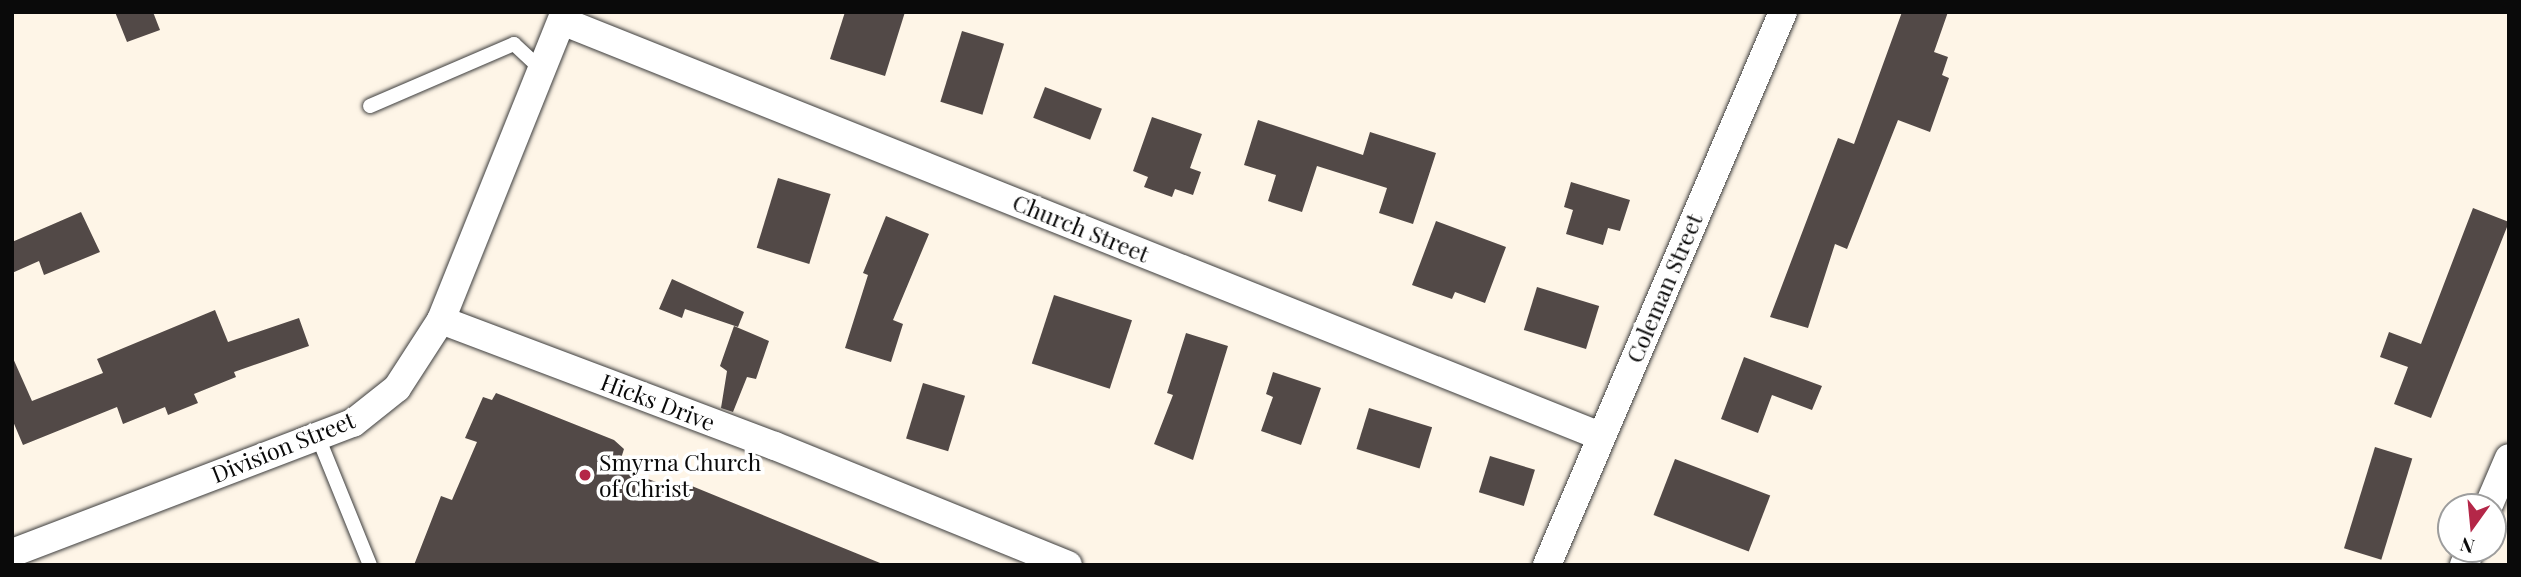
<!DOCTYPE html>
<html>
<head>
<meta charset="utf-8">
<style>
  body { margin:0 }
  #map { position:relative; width:2521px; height:577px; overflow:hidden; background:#fef5e7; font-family:"Playfair Display",serif }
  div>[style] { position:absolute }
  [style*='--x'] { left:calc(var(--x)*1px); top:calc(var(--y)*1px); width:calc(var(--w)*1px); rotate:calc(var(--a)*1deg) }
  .building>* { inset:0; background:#524947; transform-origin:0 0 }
  .roads { filter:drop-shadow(0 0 2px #3d3d3d) drop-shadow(0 0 2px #3d3d3d) }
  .lane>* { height:14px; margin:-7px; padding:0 7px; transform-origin:7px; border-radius:7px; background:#fff }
  .street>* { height:28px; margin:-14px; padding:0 14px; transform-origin:14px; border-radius:14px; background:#fff }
  .dots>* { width:19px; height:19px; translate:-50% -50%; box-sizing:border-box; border:4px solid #fff; border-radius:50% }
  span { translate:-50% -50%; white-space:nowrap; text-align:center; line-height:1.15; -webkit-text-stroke:7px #fff; paint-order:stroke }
  .street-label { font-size:23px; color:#0a0a0a }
  .poi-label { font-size:23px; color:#0a0a0a }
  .left { translate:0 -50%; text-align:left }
  .frame { position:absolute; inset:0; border:14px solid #0a0a0a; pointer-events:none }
  .north { position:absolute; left:2437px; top:493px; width:70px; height:70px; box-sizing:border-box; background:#fff; border:2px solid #9d9d9d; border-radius:50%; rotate:195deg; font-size:19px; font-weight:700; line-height:28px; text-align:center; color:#0a0a0a }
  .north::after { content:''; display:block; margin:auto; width:24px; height:32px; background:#b42748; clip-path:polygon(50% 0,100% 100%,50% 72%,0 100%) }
</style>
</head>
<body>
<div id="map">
  <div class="building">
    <i style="clip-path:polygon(115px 12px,153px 12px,160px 30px,127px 42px)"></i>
    <i style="clip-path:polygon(845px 12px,905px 12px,885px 76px,830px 59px)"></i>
    <i style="clip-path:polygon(1902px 12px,1948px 12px,1934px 52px,1948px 57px,1942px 75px,1949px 78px,1930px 132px,1898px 120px,1847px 249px,1835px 244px,1808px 328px,1770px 317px,1838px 138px,1854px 144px)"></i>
    <i style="left:962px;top:31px;width:44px;height:74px;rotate:17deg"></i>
    <i style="left:1045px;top:87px;width:61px;height:33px;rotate:21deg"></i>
    <i style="clip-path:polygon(1152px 117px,1202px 134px,1190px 168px,1201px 172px,1193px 195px,1175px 189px,1172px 197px,1144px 187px,1148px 177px,1133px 171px)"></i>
    <i style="clip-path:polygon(1258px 120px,1363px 155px,1370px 132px,1436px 153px,1413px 224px,1379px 213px,1387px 188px,1317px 166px,1302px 212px,1268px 201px,1276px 175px,1244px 165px)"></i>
    <i style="left:778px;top:178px;width:55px;height:73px;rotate:17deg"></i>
    <i style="clip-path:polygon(1571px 182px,1630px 200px,1620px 231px,1608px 228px,1603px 245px,1566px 234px,1573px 210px,1564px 207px)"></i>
    <i style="clip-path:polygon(2473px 208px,2509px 222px,2431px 418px,2394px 404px,2408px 367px,2380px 357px,2389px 332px,2421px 344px)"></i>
    <i style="clip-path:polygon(81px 212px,100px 252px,44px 275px,39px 261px,12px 273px,12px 242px)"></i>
    <i style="clip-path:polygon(886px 216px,929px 234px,893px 320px,903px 324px,891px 362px,845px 348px,868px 275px,863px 273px)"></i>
    <i style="clip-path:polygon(1436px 221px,1506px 247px,1485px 303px,1455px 292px,1452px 299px,1412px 285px)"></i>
    <i style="clip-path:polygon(672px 279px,744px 312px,738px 327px,685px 309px,682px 318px,659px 309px)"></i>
    <i style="left:1537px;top:287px;width:65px;height:45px;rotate:17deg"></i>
    <i style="left:1054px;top:295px;width:82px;height:72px;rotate:18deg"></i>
    <i style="clip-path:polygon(215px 310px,228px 342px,299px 318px,309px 346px,234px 372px,236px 377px,194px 394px,198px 403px,168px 415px,165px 407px,123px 424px,117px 407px,23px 445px,12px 419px,12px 356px,32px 401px,103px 373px,97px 359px)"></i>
    <i style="clip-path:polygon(734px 326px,769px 341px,756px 379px,747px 377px,733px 412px,721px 408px,727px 371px,720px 366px)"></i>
    <i style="clip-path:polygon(1186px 333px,1228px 346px,1193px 460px,1154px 444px,1173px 395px,1167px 393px)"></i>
    <i style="clip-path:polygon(1744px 357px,1822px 386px,1812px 410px,1772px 395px,1758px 433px,1721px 419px)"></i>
    <i style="clip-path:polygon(1273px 372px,1321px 388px,1301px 445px,1261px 431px,1273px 397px,1266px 394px)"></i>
    <i style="left:923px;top:383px;width:44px;height:58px;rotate:17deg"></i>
    <i style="clip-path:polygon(496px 393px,614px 440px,624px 449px,618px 468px,678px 490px,682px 482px,885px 565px,414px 565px,441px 496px,452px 500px,477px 442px,465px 438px,483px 397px,492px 400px)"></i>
    <i style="left:1369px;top:408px;width:66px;height:43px;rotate:17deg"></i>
    <i style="left:2375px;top:447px;width:39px;height:106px;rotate:17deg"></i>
    <i style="left:1490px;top:456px;width:47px;height:38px;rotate:17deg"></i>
    <i style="left:1675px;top:459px;width:102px;height:60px;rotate:21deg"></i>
  </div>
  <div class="roads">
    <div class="lane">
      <i style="--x:370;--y:106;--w:157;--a:-23.3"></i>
      <i style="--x:514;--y:44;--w:38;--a:43"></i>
      <i style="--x:318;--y:437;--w:138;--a:67.9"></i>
    </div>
    <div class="street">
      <i style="--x:562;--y:21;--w:1118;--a:21.79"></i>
      <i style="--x:441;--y:320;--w:357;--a:20.7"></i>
      <i style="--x:775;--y:446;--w:316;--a:22.1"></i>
      <i style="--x:2488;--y:507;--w:53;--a:-66.8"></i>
      <i style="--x:12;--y:553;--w:365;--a:-20.9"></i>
      <i style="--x:353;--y:423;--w:56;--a:-38.5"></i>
      <i style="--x:397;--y:388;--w:81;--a:-57.1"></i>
      <i style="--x:441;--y:320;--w:332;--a:-68.1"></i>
      <i style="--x:1547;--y:565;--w:601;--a:-66.89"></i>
      <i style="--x:2464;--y:565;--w:17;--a:-66"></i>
    </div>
  </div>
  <div class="dots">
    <i style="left:585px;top:475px;background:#b42748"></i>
  </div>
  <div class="street-label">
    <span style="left:1081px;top:228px;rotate:22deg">Church Street</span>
    <span style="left:1664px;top:288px;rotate:-67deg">Coleman Street</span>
    <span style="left:658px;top:402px;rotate:21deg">Hicks Drive</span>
    <span style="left:283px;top:447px;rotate:-22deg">Division Street</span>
  </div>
  <div class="poi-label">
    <span class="left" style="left:599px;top:475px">Smyrna Church<br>of Christ</span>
  </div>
  <div class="frame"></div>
  <div class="north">N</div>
</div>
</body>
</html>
